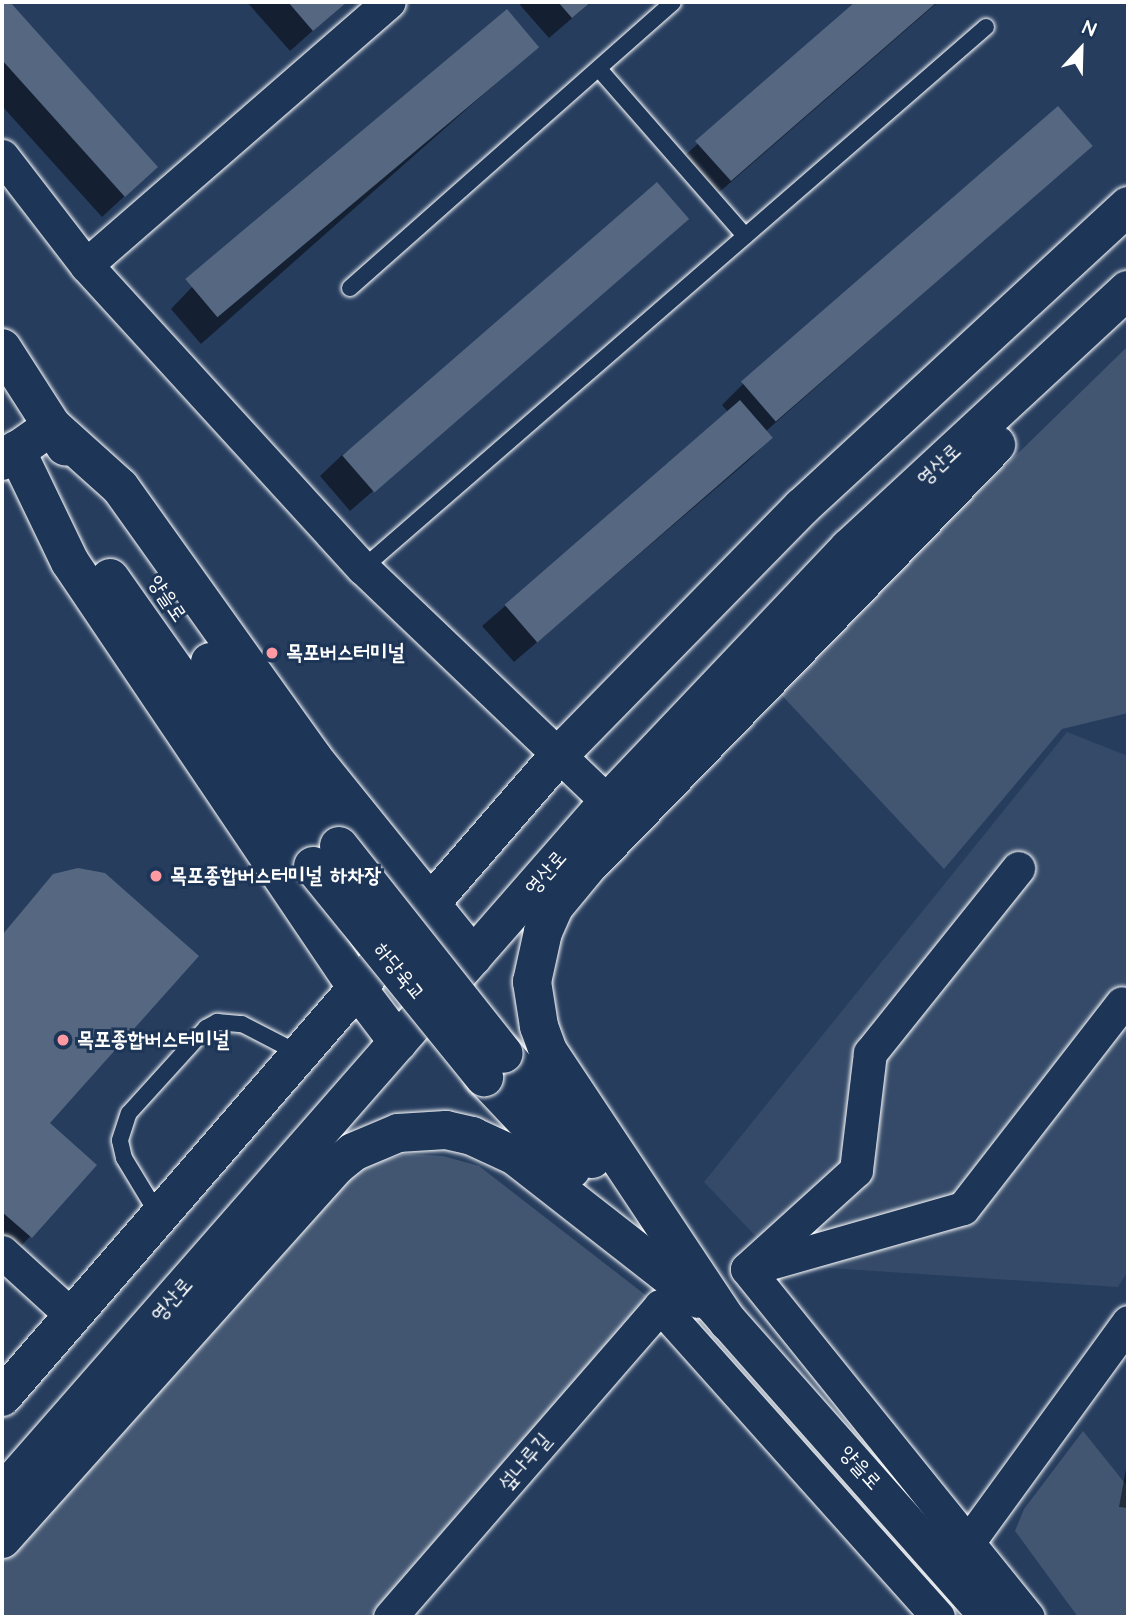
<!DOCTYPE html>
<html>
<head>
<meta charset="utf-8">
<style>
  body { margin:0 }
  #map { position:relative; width:1130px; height:1619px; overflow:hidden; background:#263d5e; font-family:"Architects Daughter","Poor Story",sans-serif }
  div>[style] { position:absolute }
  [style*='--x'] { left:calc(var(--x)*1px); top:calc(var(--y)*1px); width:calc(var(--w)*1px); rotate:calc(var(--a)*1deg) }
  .built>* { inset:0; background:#344a68 }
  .green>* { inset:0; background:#425672 }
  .shadow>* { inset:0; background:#0007 }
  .building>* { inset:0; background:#556781; transform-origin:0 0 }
  .roads { filter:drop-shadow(0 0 2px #fff) drop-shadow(0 0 2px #fff) }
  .lane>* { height:16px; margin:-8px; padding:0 8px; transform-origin:8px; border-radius:8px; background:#1d3557 }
  .street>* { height:33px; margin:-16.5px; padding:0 16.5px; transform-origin:16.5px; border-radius:16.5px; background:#1d3557 }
  .secondary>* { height:38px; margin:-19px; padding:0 19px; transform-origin:19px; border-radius:19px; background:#1d3557 }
  .bridges { filter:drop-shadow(0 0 2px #fff) drop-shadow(0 0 2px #fff) }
  .secondary-bridge>* { height:38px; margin:-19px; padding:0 19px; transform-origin:19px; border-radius:19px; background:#1d3557 }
  .dots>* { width:19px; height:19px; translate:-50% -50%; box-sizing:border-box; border:4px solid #1d3557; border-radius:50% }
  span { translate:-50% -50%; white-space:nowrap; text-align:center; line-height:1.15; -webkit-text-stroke:6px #1d3557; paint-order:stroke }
  .street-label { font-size:21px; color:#fff }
  .poi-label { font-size:21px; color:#fff; font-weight:700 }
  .left { translate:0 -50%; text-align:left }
  .frame { position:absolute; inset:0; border:4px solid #fff; pointer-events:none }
  .north { position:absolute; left:1046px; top:14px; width:70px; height:70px; -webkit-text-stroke:5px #1d3557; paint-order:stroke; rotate:22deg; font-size:19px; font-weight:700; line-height:28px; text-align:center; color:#fff }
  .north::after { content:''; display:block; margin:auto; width:24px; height:32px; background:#fff; clip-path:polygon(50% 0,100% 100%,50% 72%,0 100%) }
</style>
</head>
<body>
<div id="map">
  <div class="built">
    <i style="clip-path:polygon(1067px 732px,1128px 756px,1128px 1271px,1118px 1287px,783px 1265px,704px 1182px)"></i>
  </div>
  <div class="green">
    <i style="clip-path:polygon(1128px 346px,1128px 713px,1062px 729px,944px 869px,776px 689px)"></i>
    <i style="clip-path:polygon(406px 1154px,443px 1156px,479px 1166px,648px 1297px,368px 1617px,2px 1617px,2px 1560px,344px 1182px,373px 1163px)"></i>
    <i style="clip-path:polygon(1083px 1431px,1128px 1487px,1128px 1617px,1078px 1617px,1015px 1531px,1024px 1509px)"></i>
  </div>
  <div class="shadow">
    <i style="clip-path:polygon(2px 2px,8px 2px,156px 167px,102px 217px,2px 106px)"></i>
    <i style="clip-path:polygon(247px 2px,345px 2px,290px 51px)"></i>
    <i style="clip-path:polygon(522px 2px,591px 2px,549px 38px,520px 5px)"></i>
    <i style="clip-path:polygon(858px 2px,938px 2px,708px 202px,675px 164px)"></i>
    <i style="clip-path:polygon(537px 47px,201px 344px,171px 309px,192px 287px)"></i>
    <i style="clip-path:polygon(1091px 146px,765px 432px,771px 438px,749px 460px,514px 662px,482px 626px,728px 412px,722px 405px,744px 383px)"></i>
    <i style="clip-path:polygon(687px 219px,350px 511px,320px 476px,342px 455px)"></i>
    <i style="clip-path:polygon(38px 892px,48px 1123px,95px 1165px,15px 1253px,2px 1241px,2px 935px)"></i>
    <i style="clip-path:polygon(1128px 1458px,1128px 1508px,1119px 1507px)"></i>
  </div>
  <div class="building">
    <i style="clip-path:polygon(2px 2px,10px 2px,158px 167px,125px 197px,2px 60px)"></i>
    <i style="clip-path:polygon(288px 2px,347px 2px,313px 31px)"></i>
    <i style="clip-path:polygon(558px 2px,591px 2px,572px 18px)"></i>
    <i style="clip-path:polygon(855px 2px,937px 2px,731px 181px,695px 141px)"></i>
    <i style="left:507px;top:9px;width:50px;height:420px;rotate:50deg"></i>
    <i style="left:1058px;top:106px;width:53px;height:420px;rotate:49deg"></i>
    <i style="left:657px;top:182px;width:49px;height:417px;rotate:49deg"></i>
    <i style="left:740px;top:400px;width:50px;height:312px;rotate:49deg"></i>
    <i style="clip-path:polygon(78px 868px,105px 873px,199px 956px,50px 1123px,97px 1165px,32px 1238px,2px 1212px,2px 935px,53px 874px)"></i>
  </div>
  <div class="roads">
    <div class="lane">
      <i style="--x:599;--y:69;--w:222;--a:48.8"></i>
      <i style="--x:350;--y:288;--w:431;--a:-41.5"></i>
      <i style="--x:363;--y:568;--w:825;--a:-40.97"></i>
      <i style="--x:159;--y:1216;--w:68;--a:-121.1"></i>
      <i style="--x:124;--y:1158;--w:18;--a:-103"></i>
      <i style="--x:120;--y:1140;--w:28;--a:-72"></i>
      <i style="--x:129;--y:1113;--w:115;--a:-47.8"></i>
      <i style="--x:206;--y:1028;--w:13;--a:-29"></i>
      <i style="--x:217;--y:1022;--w:25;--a:5"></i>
      <i style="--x:242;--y:1024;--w:65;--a:27.3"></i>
    </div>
    <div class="street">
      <i style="--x:2;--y:156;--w:138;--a:52.4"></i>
      <i style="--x:86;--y:265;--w:411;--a:47.6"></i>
      <i style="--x:363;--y:568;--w:339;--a:43.7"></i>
      <i style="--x:86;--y:265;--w:401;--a:-41"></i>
      <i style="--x:2;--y:1252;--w:95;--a:42.4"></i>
      <i style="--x:756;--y:1267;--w:215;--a:-15.9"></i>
      <i style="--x:963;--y:1208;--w:259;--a:-52.2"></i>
      <i style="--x:747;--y:1269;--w:147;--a:-42.2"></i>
      <i style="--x:856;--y:1170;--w:118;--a:-83.2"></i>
      <i style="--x:870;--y:1053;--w:237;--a:-51.3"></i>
      <i style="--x:747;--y:1269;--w:447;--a:51.1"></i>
      <i style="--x:956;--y:1559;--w:293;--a:-54"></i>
      <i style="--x:390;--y:1617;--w:412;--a:-49"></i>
      <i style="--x:660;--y:1306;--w:417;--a:48.2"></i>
    </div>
    <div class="secondary">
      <i style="--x:2;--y:348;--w:117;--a:57.3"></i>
      <i style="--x:16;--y:450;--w:124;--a:64.3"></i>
      <i style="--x:70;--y:562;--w:514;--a:56.03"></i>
      <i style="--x:357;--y:988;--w:68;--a:52.8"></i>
      <i style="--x:2;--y:461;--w:61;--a:-35"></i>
      <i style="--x:52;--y:426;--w:91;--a:41.9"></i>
      <i style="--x:120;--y:487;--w:333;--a:54.5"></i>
      <i style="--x:313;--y:758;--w:255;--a:51.1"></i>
      <i style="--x:110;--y:578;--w:352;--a:54.8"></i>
      <i style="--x:210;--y:662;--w:225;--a:55"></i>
      <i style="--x:504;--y:1054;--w:137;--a:50"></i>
      <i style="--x:484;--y:1077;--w:127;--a:46.6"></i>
      <i style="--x:711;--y:1302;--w:421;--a:48.5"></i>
      <i style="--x:728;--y:1322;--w:325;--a:-123.6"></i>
      <i style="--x:548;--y:1051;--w:27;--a:-110"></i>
      <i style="--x:539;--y:1026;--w:45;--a:-99"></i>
      <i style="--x:532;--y:982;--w:51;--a:-77.6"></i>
      <i style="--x:543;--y:932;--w:27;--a:-66"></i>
      <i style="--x:554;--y:907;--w:52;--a:-50.5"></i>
      <i style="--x:587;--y:867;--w:588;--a:-45.9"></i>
      <i style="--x:2;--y:1397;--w:853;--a:-49.04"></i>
      <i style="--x:561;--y:753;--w:344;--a:-45.6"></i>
      <i style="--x:802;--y:507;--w:444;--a:-42.7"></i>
      <i style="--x:2;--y:1494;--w:920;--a:-48.79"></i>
      <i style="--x:608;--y:802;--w:350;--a:-46.5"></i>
      <i style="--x:849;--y:548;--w:380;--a:-42.8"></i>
      <i style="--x:2;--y:1539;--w:501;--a:-48.16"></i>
      <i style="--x:336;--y:1166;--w:22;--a:-39"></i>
      <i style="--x:353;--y:1152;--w:49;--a:-22.9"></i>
      <i style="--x:398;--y:1133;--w:48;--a:-3.6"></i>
      <i style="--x:446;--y:1130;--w:27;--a:13"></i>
      <i style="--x:472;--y:1136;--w:47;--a:24.9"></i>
      <i style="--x:515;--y:1156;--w:232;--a:38"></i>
    </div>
  </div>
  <div class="bridges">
    <div class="secondary-bridge">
      <i style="--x:339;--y:846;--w:265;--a:51.6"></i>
      <i style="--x:313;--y:866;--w:272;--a:51"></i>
    </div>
  </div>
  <div class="dots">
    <i style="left:272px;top:653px;background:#ff9aa2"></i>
    <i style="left:156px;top:876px;background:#ff9aa2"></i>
    <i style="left:63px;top:1040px;background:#ff9aa2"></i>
  </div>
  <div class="street-label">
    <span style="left:939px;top:465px;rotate:-43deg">영산로</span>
    <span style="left:167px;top:599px;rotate:56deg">양을로</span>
    <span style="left:546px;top:873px;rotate:-49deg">영산로</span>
    <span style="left:399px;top:972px;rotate:51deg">하당육교</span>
    <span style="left:172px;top:1300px;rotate:-49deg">영산로</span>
    <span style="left:525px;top:1462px;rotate:-49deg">섶나루길</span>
    <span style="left:860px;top:1468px;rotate:48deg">양을로</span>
  </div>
  <div class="poi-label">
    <span class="left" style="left:286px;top:653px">목포버스터미널</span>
    <span class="left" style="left:170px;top:876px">목포종합버스터미널 하차장</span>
    <span class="left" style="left:77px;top:1040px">목포종합버스터미널</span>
  </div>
  <div class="frame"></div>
  <div class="north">N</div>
</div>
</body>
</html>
